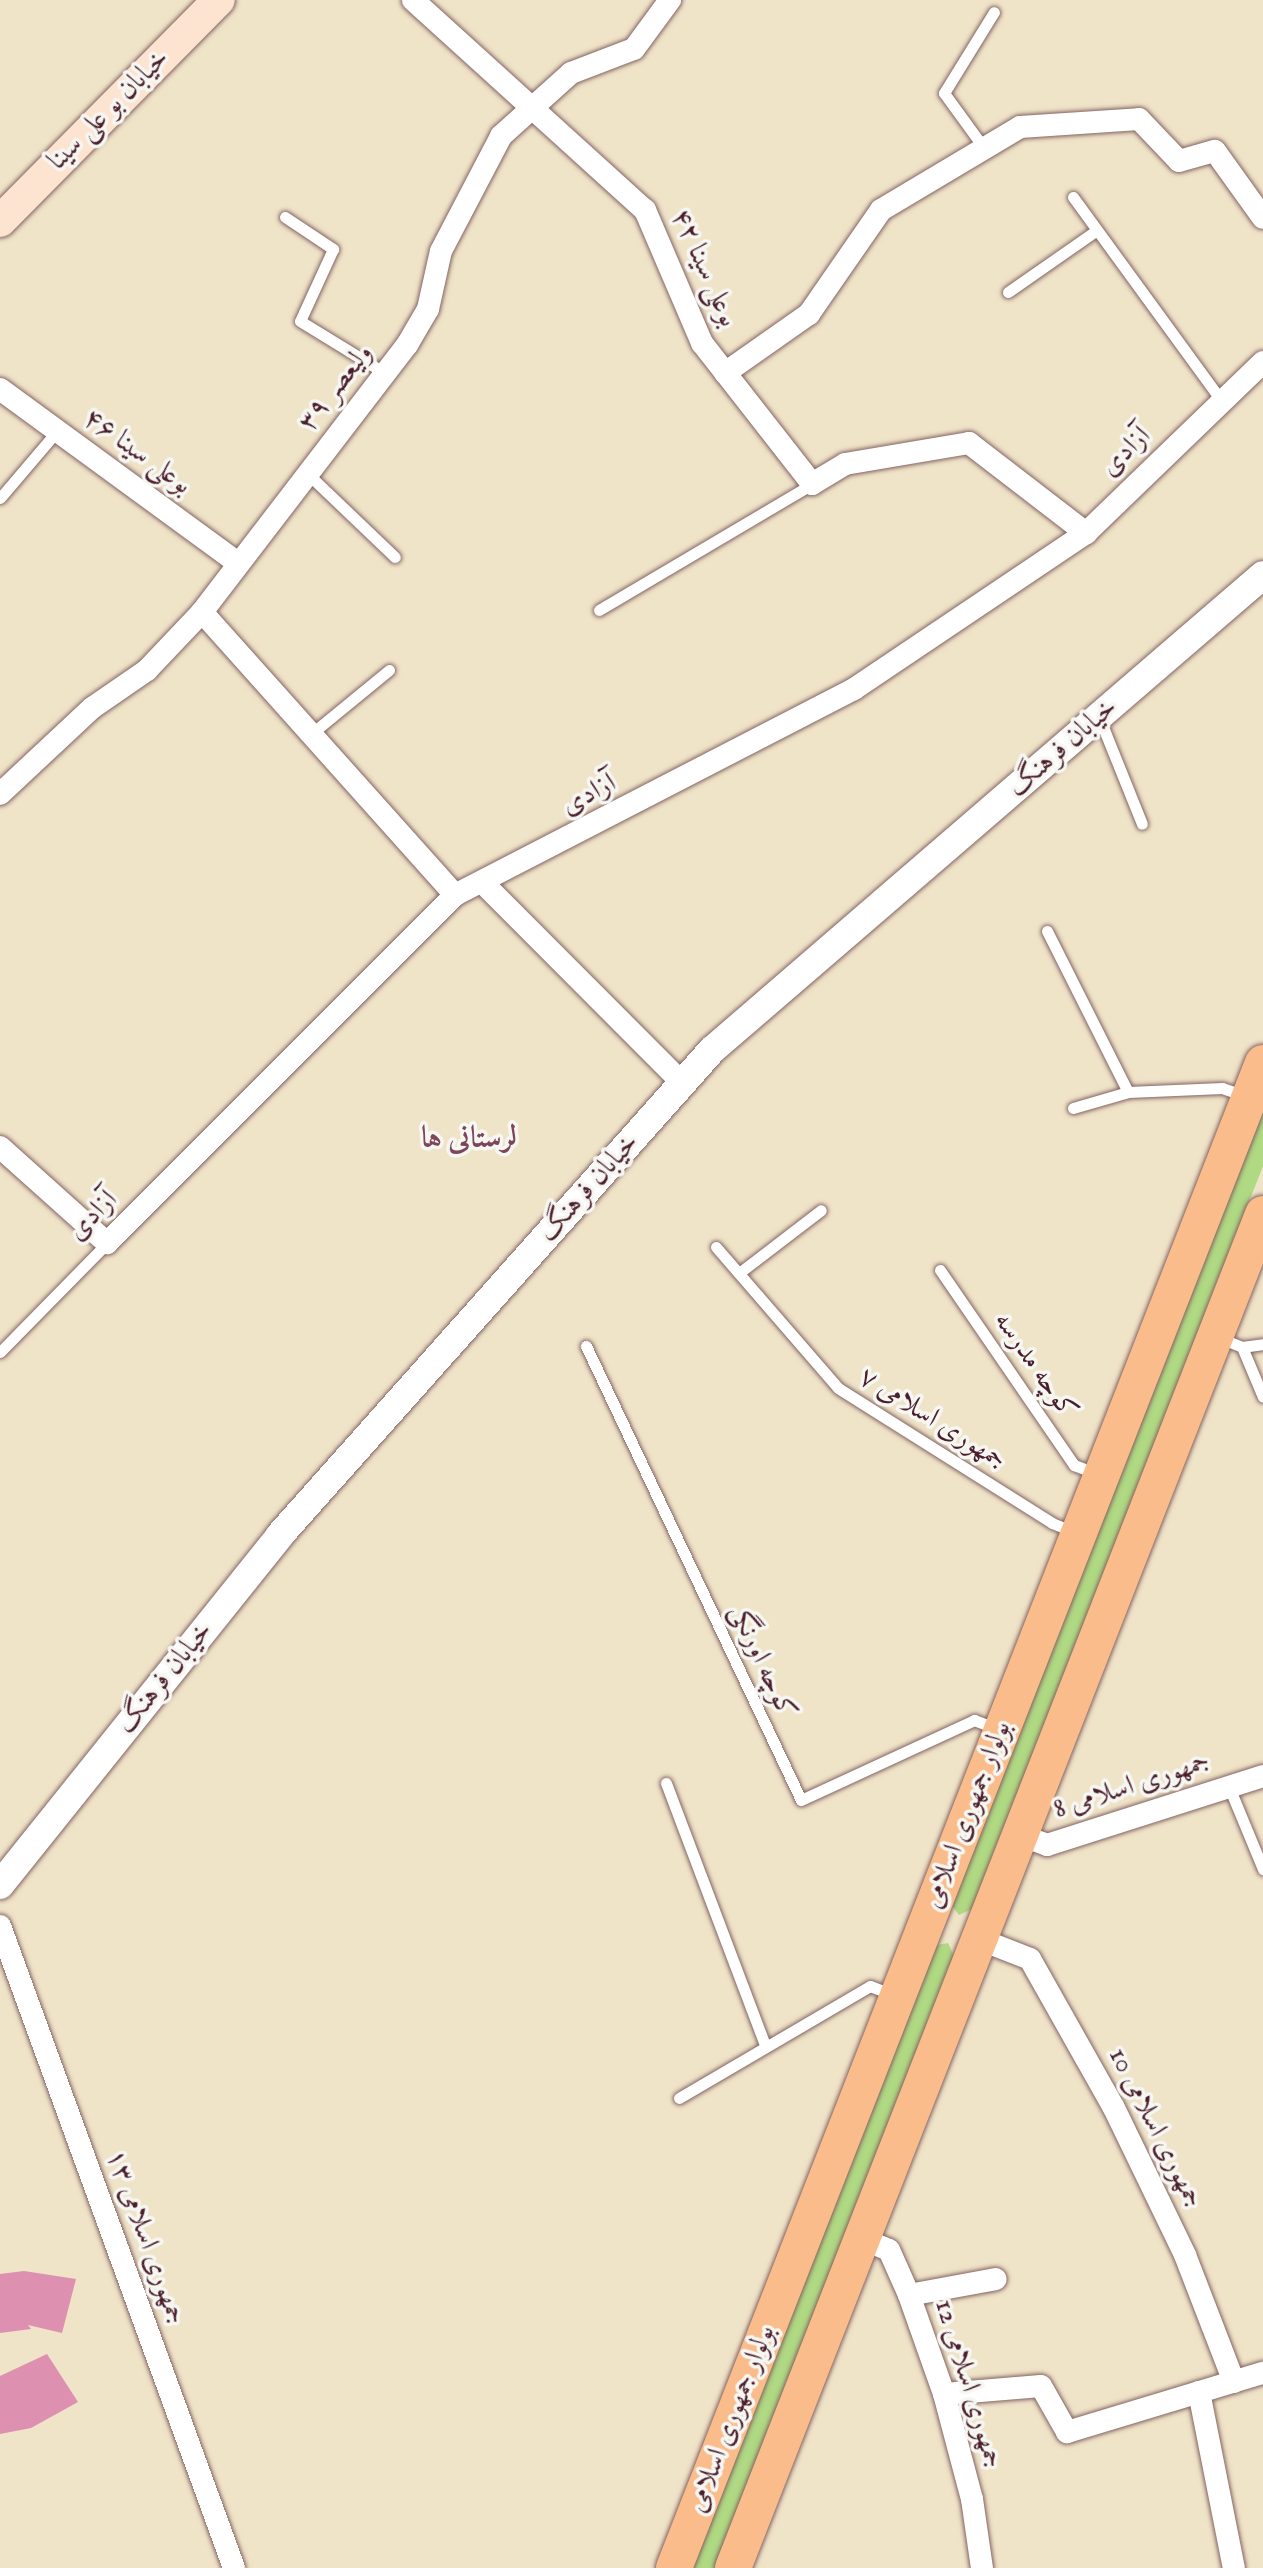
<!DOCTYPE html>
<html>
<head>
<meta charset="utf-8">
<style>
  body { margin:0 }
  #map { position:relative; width:1263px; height:2568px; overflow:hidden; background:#efe3c8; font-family:"IM FELL English",Amiri,serif }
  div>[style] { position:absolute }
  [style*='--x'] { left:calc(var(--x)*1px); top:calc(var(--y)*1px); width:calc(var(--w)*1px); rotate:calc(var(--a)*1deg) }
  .green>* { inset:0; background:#afd983 }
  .building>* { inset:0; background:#dd90af }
  .roads { filter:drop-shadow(0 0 2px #846462) drop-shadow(0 0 2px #846462) }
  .service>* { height:11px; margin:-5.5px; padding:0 5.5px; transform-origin:5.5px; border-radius:5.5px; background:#fff }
  .minor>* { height:22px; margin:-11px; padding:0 11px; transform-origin:11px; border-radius:11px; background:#fff }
  .tertiary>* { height:28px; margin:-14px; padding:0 14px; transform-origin:14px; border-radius:14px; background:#fff }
  .secondary>* { height:32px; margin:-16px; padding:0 16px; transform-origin:16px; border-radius:16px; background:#fde4d0 }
  .primary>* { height:36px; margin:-18px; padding:0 18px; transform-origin:18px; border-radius:18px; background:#f9bc8a }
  span { translate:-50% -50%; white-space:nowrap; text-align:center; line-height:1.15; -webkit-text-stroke:7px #f6f6f2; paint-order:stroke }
  .street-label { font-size:28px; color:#4a1f2b }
  .neighbourhood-label { font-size:30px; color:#7d4759; font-weight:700 }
</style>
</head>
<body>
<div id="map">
  <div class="green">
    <i style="clip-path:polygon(1263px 1111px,1263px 1166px,972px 1909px,959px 1915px,952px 1906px)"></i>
    <i style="clip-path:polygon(948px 1943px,954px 1956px,714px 2568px,692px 2568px,937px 1945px)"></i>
  </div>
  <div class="building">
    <i style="clip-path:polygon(24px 2271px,76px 2279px,62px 2333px,28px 2325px,31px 2329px,0 2333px,0 2274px)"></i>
    <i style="clip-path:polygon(47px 2354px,78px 2402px,31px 2428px,0 2434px,0 2376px)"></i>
  </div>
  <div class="roads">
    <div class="service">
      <i style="--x:984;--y:148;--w:68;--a:-126"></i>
      <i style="--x:944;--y:93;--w:95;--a:-58.3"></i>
      <i style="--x:1073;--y:197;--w:253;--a:53.9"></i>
      <i style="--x:285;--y:217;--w:58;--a:33.7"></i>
      <i style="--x:333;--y:249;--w:79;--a:114.6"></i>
      <i style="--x:300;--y:321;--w:100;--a:31.5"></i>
      <i style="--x:1008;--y:292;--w:108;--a:-34.9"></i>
      <i style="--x:308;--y:474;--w:120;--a:43.7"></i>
      <i style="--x:0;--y:498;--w:88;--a:-49.6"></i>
      <i style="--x:599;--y:610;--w:247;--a:-30.6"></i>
      <i style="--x:1099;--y:717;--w:115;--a:68.1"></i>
      <i style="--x:311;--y:734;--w:101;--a:-39.4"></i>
      <i style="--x:1047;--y:931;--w:180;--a:63.3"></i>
      <i style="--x:1073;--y:1108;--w:57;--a:-16.2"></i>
      <i style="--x:1128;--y:1092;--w:94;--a:-2.4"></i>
      <i style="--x:1222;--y:1088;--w:24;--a:19"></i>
      <i style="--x:716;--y:1247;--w:186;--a:49.1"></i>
      <i style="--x:838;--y:1388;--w:253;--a:32.2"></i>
      <i style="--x:1052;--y:1523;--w:24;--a:22"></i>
      <i style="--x:940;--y:1270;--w:237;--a:55.5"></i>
      <i style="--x:1074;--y:1465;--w:25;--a:21"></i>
      <i style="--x:739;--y:1273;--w:103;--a:-37.5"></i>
      <i style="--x:1220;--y:1338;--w:24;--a:22"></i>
      <i style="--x:1242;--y:1347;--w:21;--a:-8"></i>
      <i style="--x:586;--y:1346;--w:502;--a:64.66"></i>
      <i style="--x:801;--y:1800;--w:191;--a:-24.8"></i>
      <i style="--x:974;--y:1720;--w:25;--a:21"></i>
      <i style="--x:1242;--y:1347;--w:54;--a:67.2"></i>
      <i style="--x:0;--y:1352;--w:153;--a:-45.5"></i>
      <i style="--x:666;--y:1783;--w:280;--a:69.3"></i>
      <i style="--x:1229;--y:1787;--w:89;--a:67.5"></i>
      <i style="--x:679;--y:2098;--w:221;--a:-30.4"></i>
      <i style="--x:870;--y:1986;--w:25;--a:21"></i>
    </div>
    <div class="minor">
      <i style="--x:413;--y:0;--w:313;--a:42.2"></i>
      <i style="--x:645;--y:210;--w:145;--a:66.8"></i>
      <i style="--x:702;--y:343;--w:179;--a:52"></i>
      <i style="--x:812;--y:484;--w:39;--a:-31"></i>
      <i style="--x:845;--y:464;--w:126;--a:-9.6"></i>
      <i style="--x:969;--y:443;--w:148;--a:37.6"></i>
      <i style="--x:725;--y:373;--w:103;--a:-35.1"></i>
      <i style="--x:809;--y:314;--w:126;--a:-55.3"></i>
      <i style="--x:881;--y:210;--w:162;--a:-30.8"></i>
      <i style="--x:1020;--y:127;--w:119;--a:-3.8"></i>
      <i style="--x:1139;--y:119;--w:58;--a:46.4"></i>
      <i style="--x:1179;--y:161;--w:37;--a:-16"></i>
      <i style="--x:1215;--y:151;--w:82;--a:54.4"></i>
      <i style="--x:0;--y:389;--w:295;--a:36.2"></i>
      <i style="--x:202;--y:612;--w:380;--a:48.2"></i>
      <i style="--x:0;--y:794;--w:126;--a:-43.1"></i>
      <i style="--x:92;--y:708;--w:67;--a:-34.6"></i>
      <i style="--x:147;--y:670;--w:80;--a:-46.5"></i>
      <i style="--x:202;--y:612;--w:337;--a:-52.5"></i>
      <i style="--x:407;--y:345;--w:42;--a:-59.7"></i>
      <i style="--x:428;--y:309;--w:59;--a:-77.4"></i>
      <i style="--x:441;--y:251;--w:130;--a:-62.4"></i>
      <i style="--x:501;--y:136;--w:94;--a:-42"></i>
      <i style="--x:571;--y:73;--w:67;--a:-20.9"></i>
      <i style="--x:634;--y:49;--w:61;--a:-53.7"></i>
      <i style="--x:484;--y:884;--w:281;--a:45.1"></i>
      <i style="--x:0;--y:1147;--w:144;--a:41.9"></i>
      <i style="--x:107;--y:1243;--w:492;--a:-45"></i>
      <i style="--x:455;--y:895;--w:449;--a:-27.3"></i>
      <i style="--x:854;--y:689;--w:280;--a:-33.9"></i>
      <i style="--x:1086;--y:533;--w:246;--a:-44"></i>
      <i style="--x:1020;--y:1835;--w:29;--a:20"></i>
      <i style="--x:1047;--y:1845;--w:227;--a:-17.7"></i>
      <i style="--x:0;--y:1926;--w:683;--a:69.97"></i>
      <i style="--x:979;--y:1939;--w:55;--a:21.4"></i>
      <i style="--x:1030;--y:1959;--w:171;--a:60.6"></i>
      <i style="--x:1114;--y:2108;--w:163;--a:64.2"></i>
      <i style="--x:1185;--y:2255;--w:136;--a:68.9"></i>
      <i style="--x:862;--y:2239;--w:29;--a:22"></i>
      <i style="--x:889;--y:2250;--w:49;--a:66"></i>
      <i style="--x:909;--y:2295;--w:105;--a:70.5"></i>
      <i style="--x:944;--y:2394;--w:109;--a:75.1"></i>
      <i style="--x:972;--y:2499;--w:70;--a:81.8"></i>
      <i style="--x:909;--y:2295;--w:88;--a:-10.4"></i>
      <i style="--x:1199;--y:2392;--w:179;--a:78.8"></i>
      <i style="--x:944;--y:2394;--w:97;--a:-4.7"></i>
      <i style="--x:1041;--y:2386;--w:53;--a:60.5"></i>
      <i style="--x:1067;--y:2432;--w:205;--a:-16.8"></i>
    </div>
    <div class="tertiary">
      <i style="--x:0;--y:1885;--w:448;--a:-51.3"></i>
      <i style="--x:280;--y:1535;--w:649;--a:-48.31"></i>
      <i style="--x:712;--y:1050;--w:727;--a:-40.76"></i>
    </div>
    <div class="secondary">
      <i style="--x:0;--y:221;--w:311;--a:-45.3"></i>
    </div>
    <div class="primary">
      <i style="--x:674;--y:2568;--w:1616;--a:-68.63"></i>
      <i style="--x:733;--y:2568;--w:1454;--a:-68.62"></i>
    </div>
  </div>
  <div class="street-label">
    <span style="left:109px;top:110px;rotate:-45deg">خیابان بو علی سینا</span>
    <span style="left:704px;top:268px;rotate:66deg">بوعلی سینا ۴۲</span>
    <span style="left:336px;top:388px;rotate:-52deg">ولیعصر ۳۹</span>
    <span style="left:137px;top:452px;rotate:36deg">بوعلی سینا ۴۶</span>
    <span style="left:1126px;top:452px;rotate:-44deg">آزادی</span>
    <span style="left:1063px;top:748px;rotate:-41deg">خیابان فرهنگ</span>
    <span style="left:589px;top:795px;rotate:-28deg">آزادی</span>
    <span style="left:589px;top:1188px;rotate:-48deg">خیابان فرهنگ</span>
    <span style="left:93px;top:1216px;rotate:-45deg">آزادی</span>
    <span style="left:1035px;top:1366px;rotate:55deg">کوچه مدرسه</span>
    <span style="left:932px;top:1419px;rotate:32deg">جمهوری اسلامی ۷</span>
    <span style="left:762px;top:1662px;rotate:65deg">کوچه اورنگی</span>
    <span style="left:165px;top:1678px;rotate:-51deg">خیابان فرهنگ</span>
    <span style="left:1132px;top:1786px;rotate:-18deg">جمهوری اسلامی 8</span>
    <span style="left:968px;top:1815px;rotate:-69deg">بولوار جمهوری اسلامی</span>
    <span style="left:1155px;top:2128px;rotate:63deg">جمهوری اسلامی 10</span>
    <span style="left:145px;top:2237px;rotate:70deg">جمهوری اسلامی ۱۳</span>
    <span style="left:968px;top:2384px;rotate:73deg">جمهوری اسلامی 12</span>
    <span style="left:732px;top:2419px;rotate:-69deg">بولوار جمهوری اسلامی</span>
  </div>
  <div class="neighbourhood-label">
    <span style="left:469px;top:1139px">لرستانی ها</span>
  </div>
</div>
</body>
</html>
